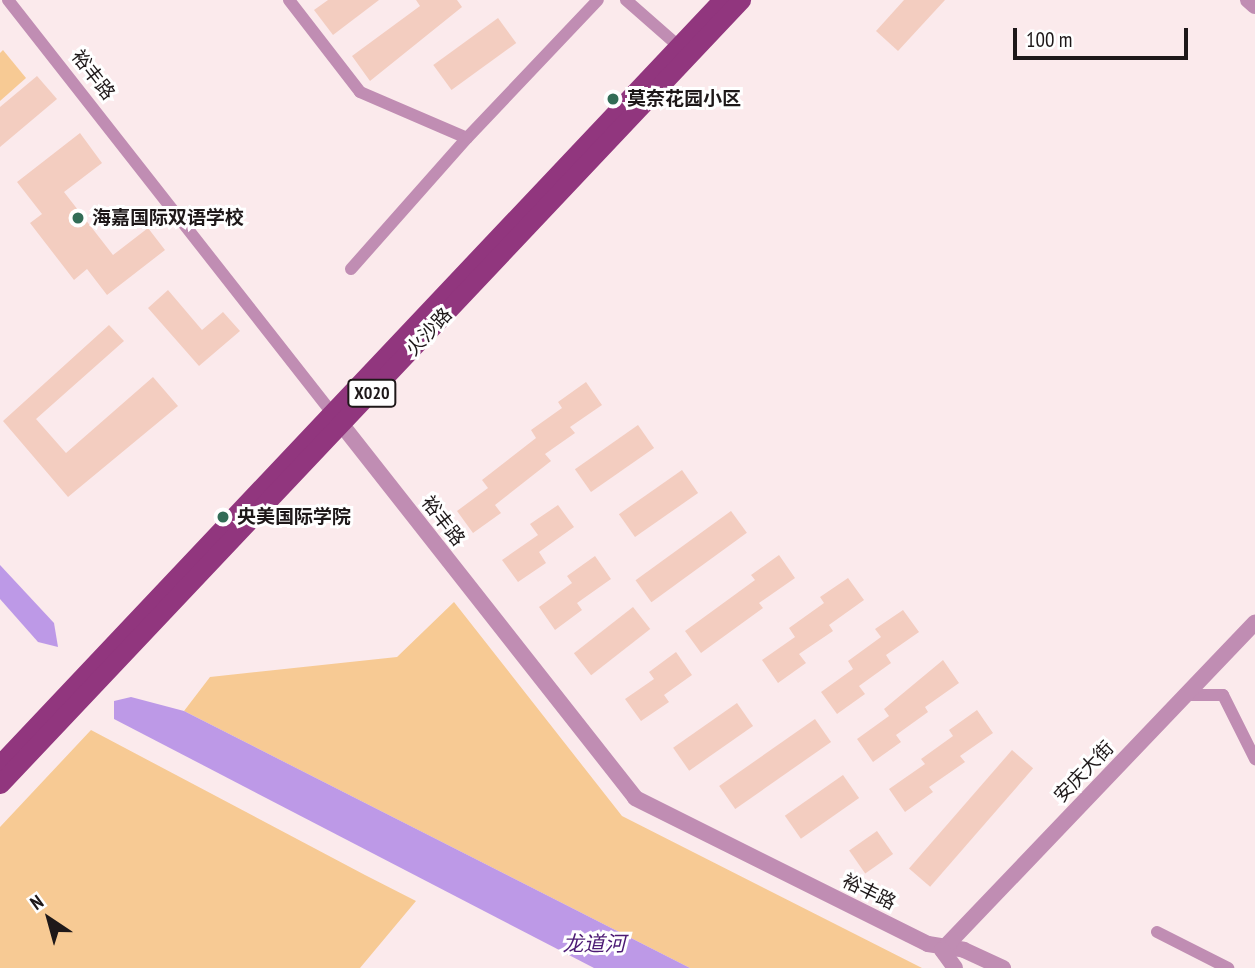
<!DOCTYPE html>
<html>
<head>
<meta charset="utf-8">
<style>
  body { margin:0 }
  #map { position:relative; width:1255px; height:968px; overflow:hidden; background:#fbeaec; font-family:"PT Sans Narrow","Noto Sans SC",sans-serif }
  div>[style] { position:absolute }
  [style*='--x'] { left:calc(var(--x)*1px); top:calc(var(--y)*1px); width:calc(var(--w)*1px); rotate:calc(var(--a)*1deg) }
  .green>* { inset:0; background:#f7ca94 }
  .water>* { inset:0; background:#bd99e7 }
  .building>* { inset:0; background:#f3cdc0; transform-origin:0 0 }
  .minor>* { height:12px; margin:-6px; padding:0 6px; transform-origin:6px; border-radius:6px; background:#c08db3 }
  .tertiary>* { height:16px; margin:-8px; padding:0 8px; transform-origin:8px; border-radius:8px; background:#c08db3 }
  .primary>* { height:19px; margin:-9.5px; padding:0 9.5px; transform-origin:9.5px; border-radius:9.5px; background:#91367e }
  .dots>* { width:19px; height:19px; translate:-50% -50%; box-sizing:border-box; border:4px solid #fff; border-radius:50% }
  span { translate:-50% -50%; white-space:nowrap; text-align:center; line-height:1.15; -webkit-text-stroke:6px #fff; paint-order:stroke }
  .shield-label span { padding:2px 5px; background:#fff; border:2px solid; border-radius:5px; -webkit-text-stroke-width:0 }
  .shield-label { font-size:18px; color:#1e1819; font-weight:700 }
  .street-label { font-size:19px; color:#1e1819 }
  .poi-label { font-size:19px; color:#1e1819; font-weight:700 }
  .left { translate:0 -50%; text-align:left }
  .water-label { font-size:21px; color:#4c1a74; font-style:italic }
  .north { position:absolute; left:14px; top:884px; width:70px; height:70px; -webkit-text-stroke:5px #fff; paint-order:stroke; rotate:324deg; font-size:19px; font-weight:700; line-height:28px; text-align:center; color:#1e1819 }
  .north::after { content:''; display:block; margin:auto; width:24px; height:32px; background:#1e1819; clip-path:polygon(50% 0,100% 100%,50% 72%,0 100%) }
  .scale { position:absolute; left:1013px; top:28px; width:175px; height:32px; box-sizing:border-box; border:4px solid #1e1819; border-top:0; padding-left:9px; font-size:21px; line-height:24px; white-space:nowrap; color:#1e1819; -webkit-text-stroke:5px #fff; paint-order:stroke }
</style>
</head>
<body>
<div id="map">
  <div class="green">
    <i style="clip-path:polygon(3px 50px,26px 78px,0 101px,0 53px)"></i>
    <i style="clip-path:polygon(454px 602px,622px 816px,922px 968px,690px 968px,184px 711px,210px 677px,397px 657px)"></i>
    <i style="clip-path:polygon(91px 730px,365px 875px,416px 901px,360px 968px,0 968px,0 827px)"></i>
  </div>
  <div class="water">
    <i style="clip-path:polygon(0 565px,54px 623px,58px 647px,38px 642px,0 599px)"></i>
    <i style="clip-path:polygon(131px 697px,184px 711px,690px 968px,594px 968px,114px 719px,114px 701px)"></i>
  </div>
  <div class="building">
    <i style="clip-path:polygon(328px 0,379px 0,333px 35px,314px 10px)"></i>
    <i style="clip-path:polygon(416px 0,457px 0,462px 7px,370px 81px,352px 56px,420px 6px)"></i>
    <i style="clip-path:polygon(904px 0,945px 0,898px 51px,876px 31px)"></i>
    <i style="left:498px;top:18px;width:31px;height:80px;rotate:54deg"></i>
    <i style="clip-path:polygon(37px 76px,57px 99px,0 147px,0 107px)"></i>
    <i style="clip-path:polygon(80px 133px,102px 163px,64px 192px,113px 255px,148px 228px,165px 250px,107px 295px,87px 269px,74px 280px,30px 223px,42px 214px,17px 182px)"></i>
    <i style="clip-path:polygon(168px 290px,202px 330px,223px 312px,240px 331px,199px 366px,148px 308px)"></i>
    <i style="clip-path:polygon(109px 325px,124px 341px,36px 419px,66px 453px,153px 377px,178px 406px,68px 497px,3px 421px)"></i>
    <i style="clip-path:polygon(586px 382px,602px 405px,570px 427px,575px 433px,545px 454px,551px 461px,495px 505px,501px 513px,473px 533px,457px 511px,488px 488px,482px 480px,536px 438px,531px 430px,562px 408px,558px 402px)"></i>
    <i style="left:638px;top:425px;width:28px;height:77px;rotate:55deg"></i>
    <i style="left:682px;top:470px;width:28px;height:77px;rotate:55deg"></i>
    <i style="clip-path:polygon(558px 505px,574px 527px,539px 552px,546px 563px,518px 582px,502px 560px,538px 535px,530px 524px)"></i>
    <i style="left:731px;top:511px;width:27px;height:118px;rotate:54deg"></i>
    <i style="clip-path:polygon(779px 555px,795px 578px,759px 603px,763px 608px,701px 653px,685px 631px,755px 580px,751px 575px)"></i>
    <i style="clip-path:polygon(595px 556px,611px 579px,577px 603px,582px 610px,555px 630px,539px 607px,572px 583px,567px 576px)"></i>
    <i style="clip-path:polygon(848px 578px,864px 600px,829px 625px,833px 631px,799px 654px,806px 663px,778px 683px,762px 660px,795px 637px,789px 628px,824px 603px,820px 597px)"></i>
    <i style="left:633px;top:607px;width:28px;height:75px;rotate:52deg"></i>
    <i style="clip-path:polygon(903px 610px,919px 632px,886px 655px,891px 663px,859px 686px,865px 694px,837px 714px,821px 692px,853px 669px,848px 661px,881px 637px,875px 629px)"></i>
    <i style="clip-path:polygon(676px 652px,692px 675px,664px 695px,669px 702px,641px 721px,625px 699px,654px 679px,649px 672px)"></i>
    <i style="clip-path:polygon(943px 660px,959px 683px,925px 707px,928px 712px,896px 735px,901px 742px,873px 762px,857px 739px,889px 716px,884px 709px)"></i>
    <i style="left:737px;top:703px;width:28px;height:78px;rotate:55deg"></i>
    <i style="clip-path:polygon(977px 710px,993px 733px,960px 756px,965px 762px,929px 787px,933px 792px,905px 812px,889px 789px,925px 764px,921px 759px,953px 736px,949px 730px)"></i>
    <i style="left:815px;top:719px;width:28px;height:117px;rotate:55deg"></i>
    <i style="left:1012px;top:750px;width:28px;height:157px;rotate:41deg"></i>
    <i style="left:843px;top:775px;width:28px;height:71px;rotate:55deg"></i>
    <i style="left:877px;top:831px;width:28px;height:34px;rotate:55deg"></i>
  </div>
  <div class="minor">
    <i style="--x:8;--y:0;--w:531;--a:51.88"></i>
    <i style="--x:289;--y:0;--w:116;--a:52.3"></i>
    <i style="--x:360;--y:92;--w:116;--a:23.3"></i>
    <i style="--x:467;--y:138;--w:190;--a:-46.5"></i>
    <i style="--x:626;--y:0;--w:77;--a:41.3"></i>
    <i style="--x:351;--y:269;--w:175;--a:-48.5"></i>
    <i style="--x:1187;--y:695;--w:36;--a:0"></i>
    <i style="--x:1223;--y:695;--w:72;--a:63.4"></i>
    <i style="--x:1157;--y:932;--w:80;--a:26.9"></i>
  </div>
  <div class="tertiary">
    <i style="--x:1248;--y:0;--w:9;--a:41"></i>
    <i style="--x:342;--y:425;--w:474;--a:51.8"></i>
    <i style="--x:635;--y:798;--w:327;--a:26.5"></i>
    <i style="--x:928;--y:944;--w:36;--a:9"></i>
    <i style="--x:964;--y:950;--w:43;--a:24.8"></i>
    <i style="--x:942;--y:950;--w:453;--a:-46.3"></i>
    <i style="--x:942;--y:950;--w:22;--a:54"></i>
  </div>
  <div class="primary">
    <i style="--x:0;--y:764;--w:1051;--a:-46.62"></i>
    <i style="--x:0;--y:784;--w:1079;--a:-46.62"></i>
  </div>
  <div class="dots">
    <i style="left:613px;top:99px;background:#326c56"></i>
    <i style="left:78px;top:218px;background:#326c56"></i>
    <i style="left:223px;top:517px;background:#326c56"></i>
  </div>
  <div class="shield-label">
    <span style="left:372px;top:393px">X020</span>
  </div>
  <div class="street-label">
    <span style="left:93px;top:75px;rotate:52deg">裕丰路</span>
    <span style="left:429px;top:332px;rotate:-47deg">火沙路</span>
    <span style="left:443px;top:521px;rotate:52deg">裕丰路</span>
    <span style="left:1084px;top:772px;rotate:-46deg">安庆大街</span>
    <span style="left:869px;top:892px;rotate:26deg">裕丰路</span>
  </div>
  <div class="poi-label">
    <span class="left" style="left:627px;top:99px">莫奈花园小区</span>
    <span class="left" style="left:92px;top:218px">海嘉国际双语学校</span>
    <span class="left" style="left:237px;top:517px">央美国际学院</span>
  </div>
  <div class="water-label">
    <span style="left:594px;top:944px">龙道河</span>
  </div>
  <div class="north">N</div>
  <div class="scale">100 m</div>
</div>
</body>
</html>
